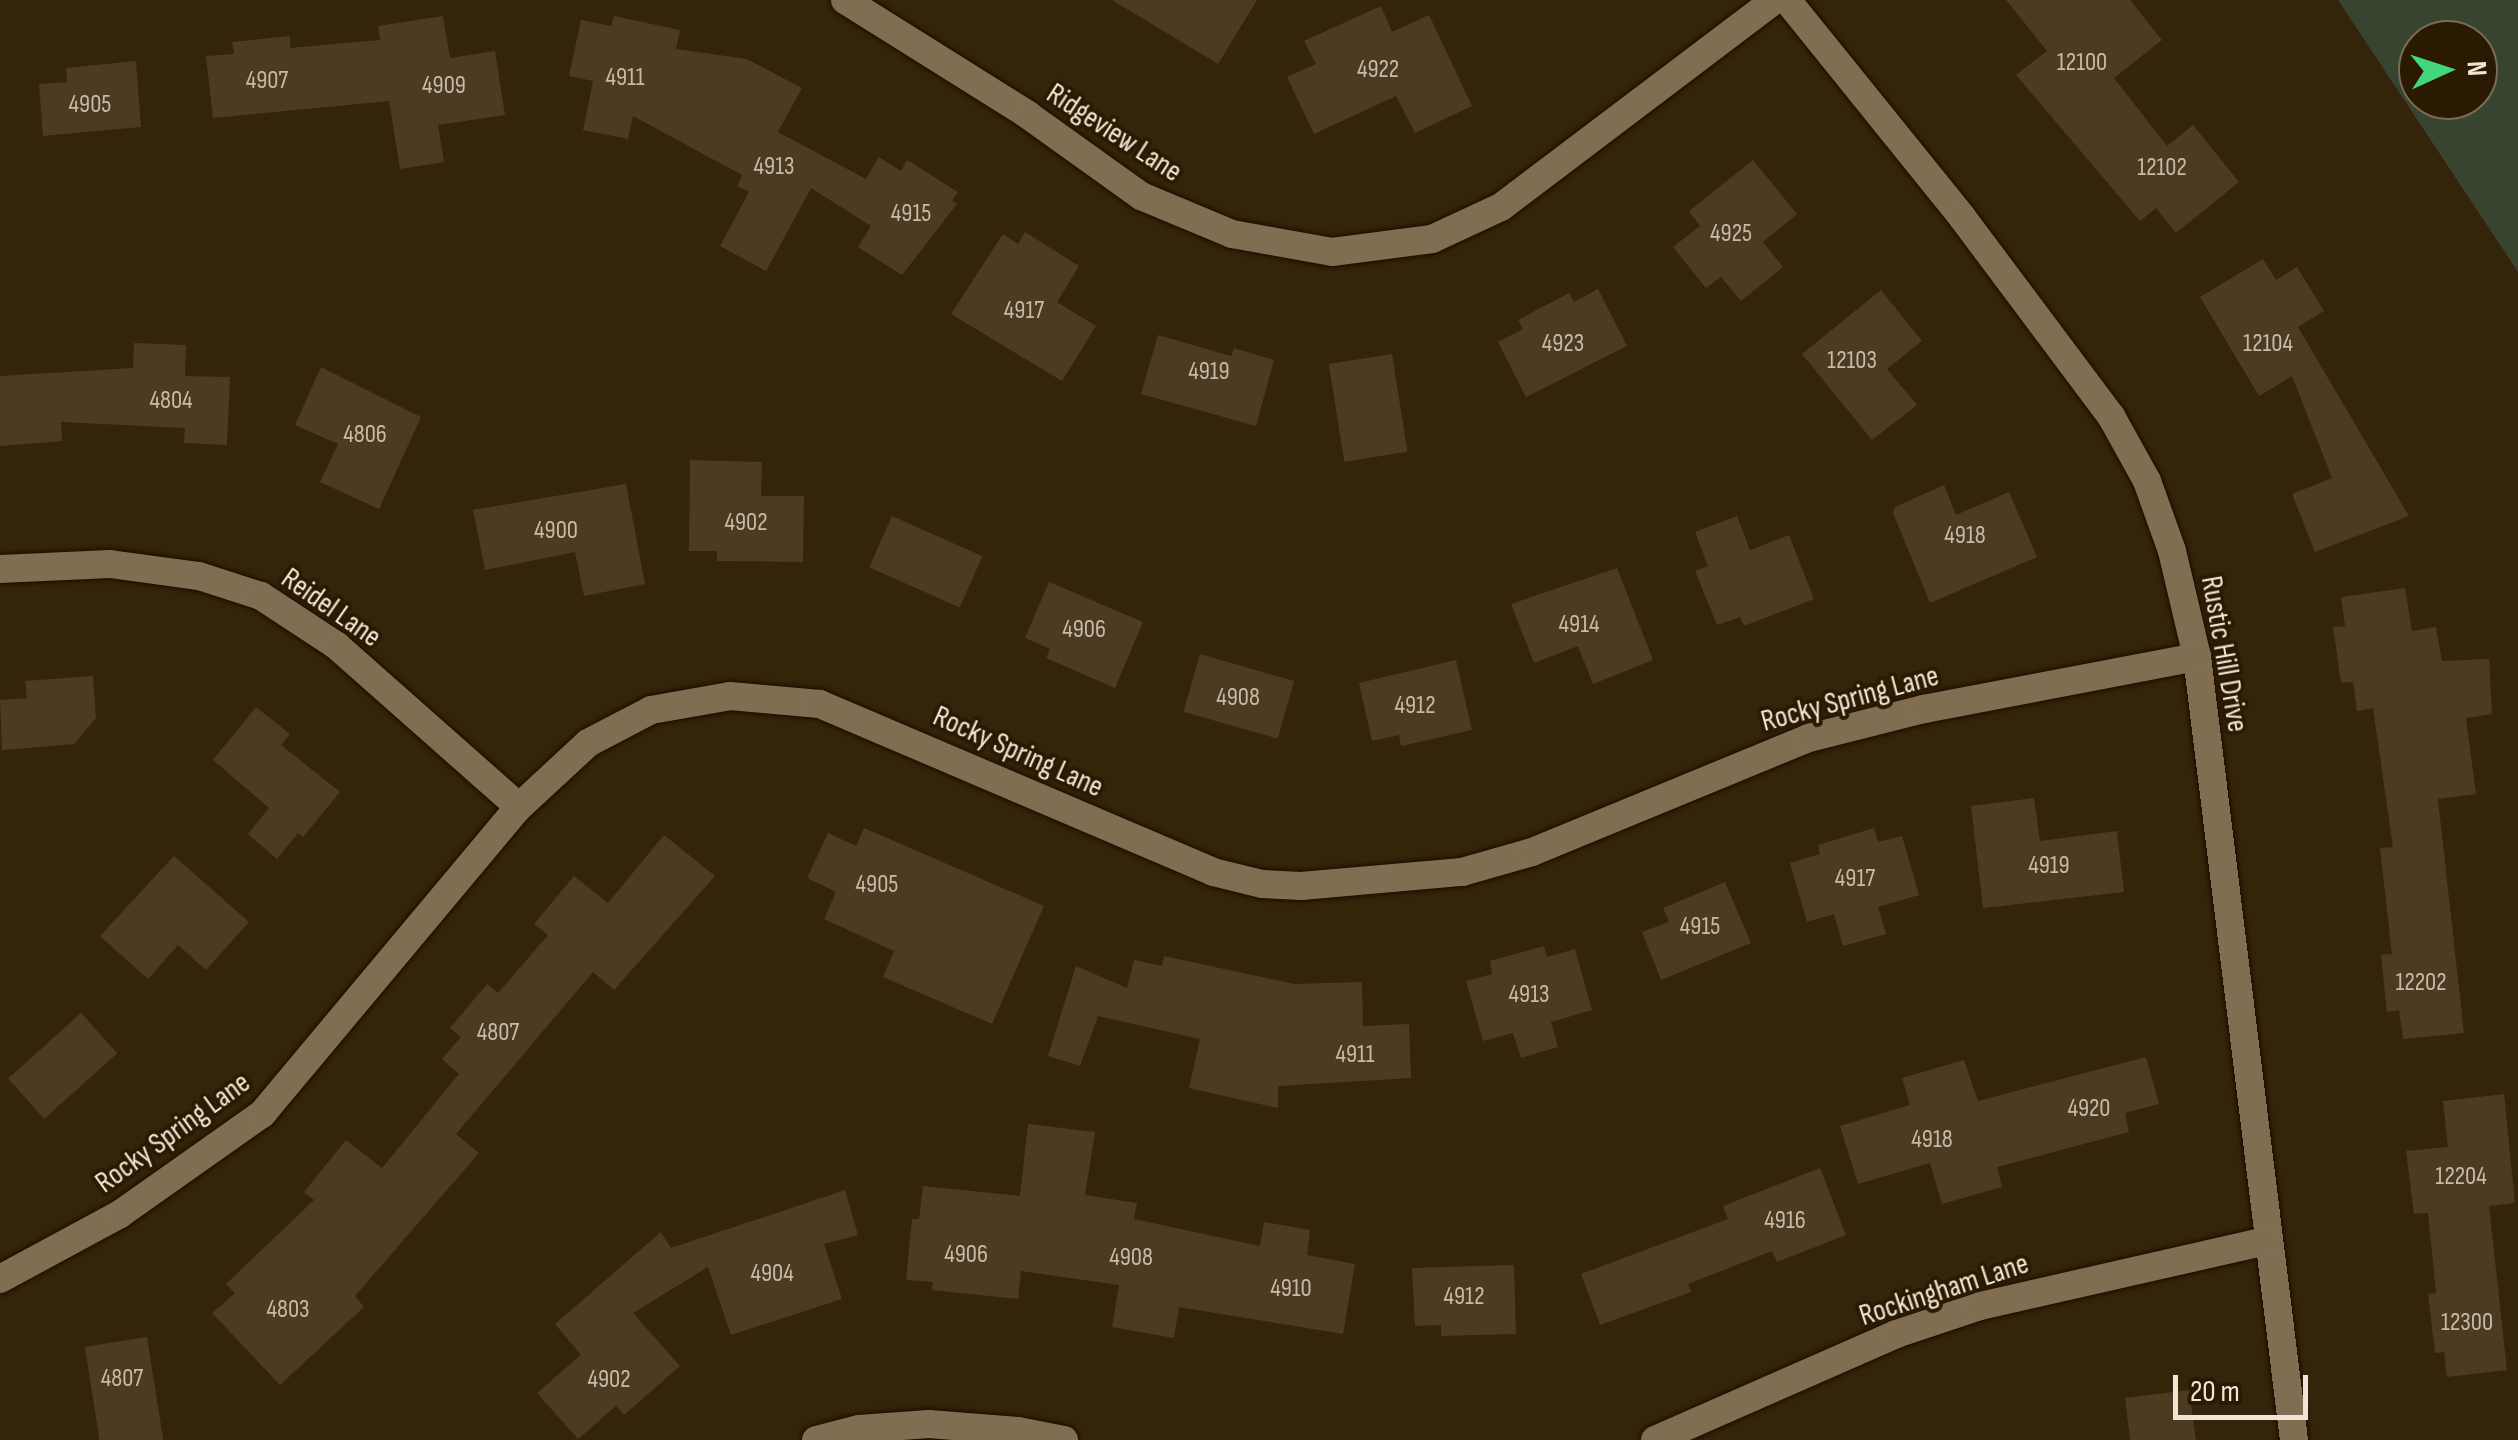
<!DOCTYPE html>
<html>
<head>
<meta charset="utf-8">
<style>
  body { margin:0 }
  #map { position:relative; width:2518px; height:1440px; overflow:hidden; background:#342409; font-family:"Sofia Sans Condensed",sans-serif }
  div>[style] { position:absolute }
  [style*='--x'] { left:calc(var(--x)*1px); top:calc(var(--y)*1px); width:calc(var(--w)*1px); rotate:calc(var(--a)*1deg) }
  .green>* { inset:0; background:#37442f }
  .building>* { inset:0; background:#4d3b21; transform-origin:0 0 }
  .roads { filter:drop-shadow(0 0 2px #1b0c00) drop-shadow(0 0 2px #1b0c00) }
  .minor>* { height:28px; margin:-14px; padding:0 14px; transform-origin:14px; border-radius:14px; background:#816e52 }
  span { translate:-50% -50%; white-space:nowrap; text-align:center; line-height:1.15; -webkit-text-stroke:8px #2a1a01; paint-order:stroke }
  .number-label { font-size:25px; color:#c7baa9 }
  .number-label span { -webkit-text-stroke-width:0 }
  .street-label { font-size:30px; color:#f0e5d6 }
  .north { position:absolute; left:2398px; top:20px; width:100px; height:100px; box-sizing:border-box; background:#2a1a01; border:2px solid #796b56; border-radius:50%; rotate:87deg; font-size:28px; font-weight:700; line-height:40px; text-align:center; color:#f0e5d6 }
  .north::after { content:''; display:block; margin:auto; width:35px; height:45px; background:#43d77b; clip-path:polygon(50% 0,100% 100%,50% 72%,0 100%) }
  .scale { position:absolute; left:2173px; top:1375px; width:135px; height:45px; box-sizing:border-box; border:5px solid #f0e5d6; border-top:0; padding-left:12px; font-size:30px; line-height:35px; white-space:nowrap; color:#f0e5d6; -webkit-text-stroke:8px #2a1a01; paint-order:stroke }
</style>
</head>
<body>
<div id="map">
  <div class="green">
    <i style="clip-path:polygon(evenodd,2338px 0,2518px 0,2518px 272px,2338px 0,2418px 40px,2478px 40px,2478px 100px,2418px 100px,2418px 40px)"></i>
  </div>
  <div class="building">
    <i style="clip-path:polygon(1112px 0,1257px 0,1218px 64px)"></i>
    <i style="clip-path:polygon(2006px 0,2130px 0,2162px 40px,2114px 78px,2167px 146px,2193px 125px,2239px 182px,2176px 233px,2156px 208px,2140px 221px,2016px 75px,2047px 51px)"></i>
    <i style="clip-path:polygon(1381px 6px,1392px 32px,1429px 15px,1472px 106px,1415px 133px,1396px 96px,1314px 134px,1287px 77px,1316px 64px,1304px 41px)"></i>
    <i style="clip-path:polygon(443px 16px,450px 58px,495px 51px,505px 115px,438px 125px,444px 162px,400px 169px,389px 101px,213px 118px,206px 56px,234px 54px,232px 42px,290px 36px,290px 48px,380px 40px,378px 26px)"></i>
    <i style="clip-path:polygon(614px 16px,680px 30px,676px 49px,747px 59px,802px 88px,778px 132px,866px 179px,879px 157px,901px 171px,907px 160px,958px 192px,952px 201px,957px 204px,902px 275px,858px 247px,871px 226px,811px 188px,766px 271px,720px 246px,749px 192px,737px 186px,742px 175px,633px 116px,628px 139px,583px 130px,593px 81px,569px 76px,581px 20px,611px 26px)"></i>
    <i style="clip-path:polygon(136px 61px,141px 127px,43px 136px,39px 84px,67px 82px,66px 68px)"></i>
    <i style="clip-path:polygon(1753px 160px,1797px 214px,1763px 242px,1783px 267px,1741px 301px,1721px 277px,1706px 288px,1673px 247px,1700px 226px,1689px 211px)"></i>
    <i style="clip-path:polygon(1025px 232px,1079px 266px,1057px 302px,1096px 326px,1062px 381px,951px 314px,1003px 234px,1018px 244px)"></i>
    <i style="clip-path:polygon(2263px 259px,2276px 280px,2297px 267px,2324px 311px,2298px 327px,2409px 516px,2315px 552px,2292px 494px,2332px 478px,2292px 376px,2259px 396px,2200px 297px)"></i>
    <i style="clip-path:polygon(1598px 289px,1627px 346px,1526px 397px,1498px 342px,1523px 329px,1518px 320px,1569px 293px,1574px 302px)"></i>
    <i style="clip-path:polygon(1881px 290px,1922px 341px,1887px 369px,1917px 405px,1872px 440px,1802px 354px)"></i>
    <i style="clip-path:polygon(1158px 335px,1231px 356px,1234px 348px,1274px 360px,1256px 426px,1141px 394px)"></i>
    <i style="clip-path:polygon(134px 343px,186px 345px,185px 376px,230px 377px,227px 445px,184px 443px,185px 428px,61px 422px,62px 441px,0 446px,0 376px,133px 368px)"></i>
    <i style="left:1392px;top:354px;width:99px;height:64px;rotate:81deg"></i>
    <i style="clip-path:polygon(321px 367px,421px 417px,379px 509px,320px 482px,338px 444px,295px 425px)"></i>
    <i style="clip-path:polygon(690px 460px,762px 462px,761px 496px,804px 496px,803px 562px,717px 561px,717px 551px,689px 551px)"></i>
    <i style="clip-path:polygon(626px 484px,645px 584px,584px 596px,575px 552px,485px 570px,473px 510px)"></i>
    <i style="clip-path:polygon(1944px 485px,1956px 515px,2009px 492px,2037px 557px,1930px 603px,1893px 513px,1895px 507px)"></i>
    <i style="left:892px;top:516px;width:99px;height:56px;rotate:24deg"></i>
    <i style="clip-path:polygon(1737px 516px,1750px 550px,1789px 535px,1814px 599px,1744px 626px,1740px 617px,1717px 625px,1695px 571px,1708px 566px,1695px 532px)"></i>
    <i style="clip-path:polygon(1617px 568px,1653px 660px,1593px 684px,1578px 646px,1534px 663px,1511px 604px)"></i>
    <i style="clip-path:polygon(1049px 582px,1143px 622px,1115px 688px,1046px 658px,1050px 649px,1025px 638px)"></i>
    <i style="clip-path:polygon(2405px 588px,2412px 631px,2436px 627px,2442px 661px,2489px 659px,2492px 714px,2466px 718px,2476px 794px,2438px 799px,2464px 1033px,2403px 1039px,2399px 1010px,2387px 1012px,2381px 955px,2392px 954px,2380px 848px,2393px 847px,2373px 708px,2357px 711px,2353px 682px,2341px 683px,2333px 627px,2345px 626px,2341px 597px)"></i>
    <i style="left:1200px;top:654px;width:98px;height:60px;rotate:16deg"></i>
    <i style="clip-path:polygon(1456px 660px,1472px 730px,1401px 746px,1399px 735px,1372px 741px,1359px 683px)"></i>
    <i style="clip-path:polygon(93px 676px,96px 718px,74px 744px,2px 750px,0 700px,27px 698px,25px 681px)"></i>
    <i style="clip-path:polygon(256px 707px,290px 734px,281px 745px,340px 792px,303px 837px,298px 833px,277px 859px,248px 834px,269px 808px,213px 760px)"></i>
    <i style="clip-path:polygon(2034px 798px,2040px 841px,2117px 831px,2124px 892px,1983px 908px,1971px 806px)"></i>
    <i style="clip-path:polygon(864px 828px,1044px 906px,992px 1024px,883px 977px,894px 951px,824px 919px,836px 892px,807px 878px,828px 833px,856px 846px)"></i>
    <i style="clip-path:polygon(1874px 828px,1878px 842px,1902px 836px,1919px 895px,1878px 907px,1886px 934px,1843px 946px,1834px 914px,1807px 922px,1790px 863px,1820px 854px,1818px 845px)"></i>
    <i style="clip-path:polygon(664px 835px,715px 876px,614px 990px,593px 972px,456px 1134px,479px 1153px,355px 1296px,364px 1307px,280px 1385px,212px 1313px,235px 1293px,226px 1284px,314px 1200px,304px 1192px,346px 1140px,382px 1168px,459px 1074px,442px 1059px,461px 1037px,450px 1028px,487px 984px,498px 993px,548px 935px,534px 924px,574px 876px,608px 903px)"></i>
    <i style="clip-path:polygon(174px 856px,249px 922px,206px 970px,178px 945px,148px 979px,100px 936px)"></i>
    <i style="clip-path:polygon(1725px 882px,1751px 943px,1661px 980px,1642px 932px,1669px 922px,1663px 908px)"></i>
    <i style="clip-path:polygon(1544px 946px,1547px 957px,1575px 949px,1592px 1010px,1551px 1022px,1558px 1047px,1521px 1058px,1513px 1033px,1483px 1041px,1466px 981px,1492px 974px,1490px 961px)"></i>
    <i style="clip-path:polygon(1164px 956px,1294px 984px,1362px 982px,1363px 1026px,1409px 1024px,1411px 1078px,1278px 1086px,1278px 1108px,1189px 1088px,1200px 1039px,1098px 1016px,1080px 1066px,1048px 1056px,1076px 966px,1127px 988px,1134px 960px,1162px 966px)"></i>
    <i style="left:81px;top:1013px;width:54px;height:98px;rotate:48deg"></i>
    <i style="clip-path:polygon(2146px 1057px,2159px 1104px,2125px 1113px,2129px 1132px,1997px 1167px,2002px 1187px,1942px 1204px,1930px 1163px,1858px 1184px,1840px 1126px,1910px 1105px,1902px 1078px,1964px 1060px,1978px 1101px)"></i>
    <i style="clip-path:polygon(2504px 1094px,2515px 1203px,2489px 1206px,2507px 1370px,2447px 1377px,2444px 1352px,2435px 1353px,2428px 1294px,2436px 1293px,2428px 1213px,2414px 1214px,2406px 1151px,2448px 1147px,2443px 1101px)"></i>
    <i style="clip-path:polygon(1028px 1124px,1095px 1132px,1085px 1195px,1137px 1203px,1134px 1219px,1260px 1246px,1264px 1222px,1310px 1230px,1307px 1255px,1355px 1264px,1343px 1334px,1179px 1307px,1174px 1338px,1112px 1327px,1119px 1285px,1021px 1271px,1018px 1299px,932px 1290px,933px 1282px,906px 1280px,912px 1219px,919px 1219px,923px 1186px,1020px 1196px)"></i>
    <i style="clip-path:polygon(1820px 1168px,1846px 1235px,1777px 1262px,1772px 1251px,1688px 1284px,1691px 1292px,1600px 1325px,1581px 1274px,1728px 1219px,1723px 1206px)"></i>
    <i style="clip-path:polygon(845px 1190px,858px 1235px,824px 1244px,842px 1299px,731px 1335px,708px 1267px,633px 1313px,680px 1366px,624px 1415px,616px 1406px,578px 1439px,537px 1393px,581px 1355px,555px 1324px,661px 1232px,671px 1248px)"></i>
    <i style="clip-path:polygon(1514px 1265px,1516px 1334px,1441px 1336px,1441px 1325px,1415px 1326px,1412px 1268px)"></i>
    <i style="left:147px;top:1337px;width:104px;height:63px;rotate:81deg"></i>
    <i style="clip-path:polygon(2189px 1390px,2196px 1440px,2130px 1440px,2125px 1398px)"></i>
  </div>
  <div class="roads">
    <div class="minor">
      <i style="--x:845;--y:0;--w:216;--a:32.1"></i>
      <i style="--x:1028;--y:115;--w:139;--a:35.6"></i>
      <i style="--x:1141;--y:196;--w:99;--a:22.7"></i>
      <i style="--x:1232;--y:234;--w:102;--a:10.2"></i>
      <i style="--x:1332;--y:252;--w:101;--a:-7.4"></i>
      <i style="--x:1432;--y:239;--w:76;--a:-24.9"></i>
      <i style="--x:1501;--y:207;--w:343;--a:-37.1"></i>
      <i style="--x:1787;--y:0;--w:279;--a:51.1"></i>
      <i style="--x:1962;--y:217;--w:249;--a:53.2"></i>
      <i style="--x:2111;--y:416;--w:74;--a:61"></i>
      <i style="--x:2147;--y:481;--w:74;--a:70.3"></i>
      <i style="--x:2172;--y:551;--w:109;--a:76.7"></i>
      <i style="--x:2197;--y:657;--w:789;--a:82.94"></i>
      <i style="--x:0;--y:569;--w:110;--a:-2.6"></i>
      <i style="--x:110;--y:564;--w:90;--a:7.7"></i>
      <i style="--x:199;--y:576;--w:65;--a:17.9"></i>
      <i style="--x:261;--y:596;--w:91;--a:33.3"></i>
      <i style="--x:337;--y:646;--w:243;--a:41.5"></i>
      <i style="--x:0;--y:1279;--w:136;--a:-28.4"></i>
      <i style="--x:120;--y:1214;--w:174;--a:-35.2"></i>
      <i style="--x:262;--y:1114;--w:400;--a:-50.1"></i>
      <i style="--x:519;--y:807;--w:94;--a:-42.8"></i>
      <i style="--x:588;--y:743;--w:71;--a:-27.6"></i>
      <i style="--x:651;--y:710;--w:80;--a:-10"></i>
      <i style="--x:730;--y:696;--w:90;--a:5.1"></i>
      <i style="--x:820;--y:704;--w:427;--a:23.1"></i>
      <i style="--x:1213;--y:872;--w:50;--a:13.8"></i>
      <i style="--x:1262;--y:884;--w:39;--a:3"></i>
      <i style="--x:1301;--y:886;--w:162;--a:-5"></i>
      <i style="--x:1462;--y:872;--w:73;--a:-15.9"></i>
      <i style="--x:1532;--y:852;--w:300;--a:-22.4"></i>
      <i style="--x:1809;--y:738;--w:119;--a:-14.2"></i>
      <i style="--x:1924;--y:709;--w:278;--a:-10.8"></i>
      <i style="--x:816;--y:1440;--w:44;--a:-14.3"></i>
      <i style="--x:859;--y:1429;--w:70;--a:-4.1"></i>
      <i style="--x:929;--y:1424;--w:89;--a:4.5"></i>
      <i style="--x:1018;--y:1431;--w:47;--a:11.1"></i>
      <i style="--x:1655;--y:1440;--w:263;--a:-23.7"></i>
      <i style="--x:1896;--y:1334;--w:89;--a:-18.4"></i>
      <i style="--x:1980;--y:1306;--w:293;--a:-12.8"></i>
    </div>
  </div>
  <div class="number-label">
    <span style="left:2082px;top:63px">12100</span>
    <span style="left:1378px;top:70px">4922</span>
    <span style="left:625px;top:78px">4911</span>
    <span style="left:267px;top:81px">4907</span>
    <span style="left:444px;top:86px">4909</span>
    <span style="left:90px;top:105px">4905</span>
    <span style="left:774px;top:167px">4913</span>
    <span style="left:2162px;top:168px">12102</span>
    <span style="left:911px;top:214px">4915</span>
    <span style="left:1731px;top:234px">4925</span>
    <span style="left:1024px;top:311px">4917</span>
    <span style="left:1563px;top:344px">4923</span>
    <span style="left:2268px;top:344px">12104</span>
    <span style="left:1852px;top:361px">12103</span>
    <span style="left:1209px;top:372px">4919</span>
    <span style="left:171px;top:401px">4804</span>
    <span style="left:365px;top:435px">4806</span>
    <span style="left:746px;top:523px">4902</span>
    <span style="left:556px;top:531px">4900</span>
    <span style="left:1965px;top:536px">4918</span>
    <span style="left:1579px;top:625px">4914</span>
    <span style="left:1084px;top:630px">4906</span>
    <span style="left:1238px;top:698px">4908</span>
    <span style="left:1415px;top:706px">4912</span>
    <span style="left:2049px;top:866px">4919</span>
    <span style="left:1855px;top:879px">4917</span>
    <span style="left:877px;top:885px">4905</span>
    <span style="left:1700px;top:927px">4915</span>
    <span style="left:2421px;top:983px">12202</span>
    <span style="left:1529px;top:995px">4913</span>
    <span style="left:498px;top:1033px">4807</span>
    <span style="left:1355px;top:1055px">4911</span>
    <span style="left:2089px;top:1109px">4920</span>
    <span style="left:1932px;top:1140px">4918</span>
    <span style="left:2461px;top:1177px">12204</span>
    <span style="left:1785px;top:1221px">4916</span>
    <span style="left:966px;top:1255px">4906</span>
    <span style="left:1131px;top:1258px">4908</span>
    <span style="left:772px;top:1274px">4904</span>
    <span style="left:1291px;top:1289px">4910</span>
    <span style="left:1464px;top:1297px">4912</span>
    <span style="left:288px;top:1310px">4803</span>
    <span style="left:2467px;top:1323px">12300</span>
    <span style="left:122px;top:1379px">4807</span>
    <span style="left:609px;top:1380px">4902</span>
  </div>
  <div class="street-label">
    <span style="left:1114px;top:133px;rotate:33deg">Ridgeview Lane</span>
    <span style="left:331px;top:608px;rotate:35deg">Reidel Lane</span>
    <span style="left:2224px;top:654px;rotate:80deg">Rustic Hill Drive</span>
    <span style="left:1850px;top:699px;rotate:-15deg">Rocky Spring Lane</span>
    <span style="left:1018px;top:752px;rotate:24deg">Rocky Spring Lane</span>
    <span style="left:173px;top:1133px;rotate:-36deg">Rocky Spring Lane</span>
    <span style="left:1944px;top:1290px;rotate:-18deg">Rockingham Lane</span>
  </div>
  <div class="north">N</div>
  <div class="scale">20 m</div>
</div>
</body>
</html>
